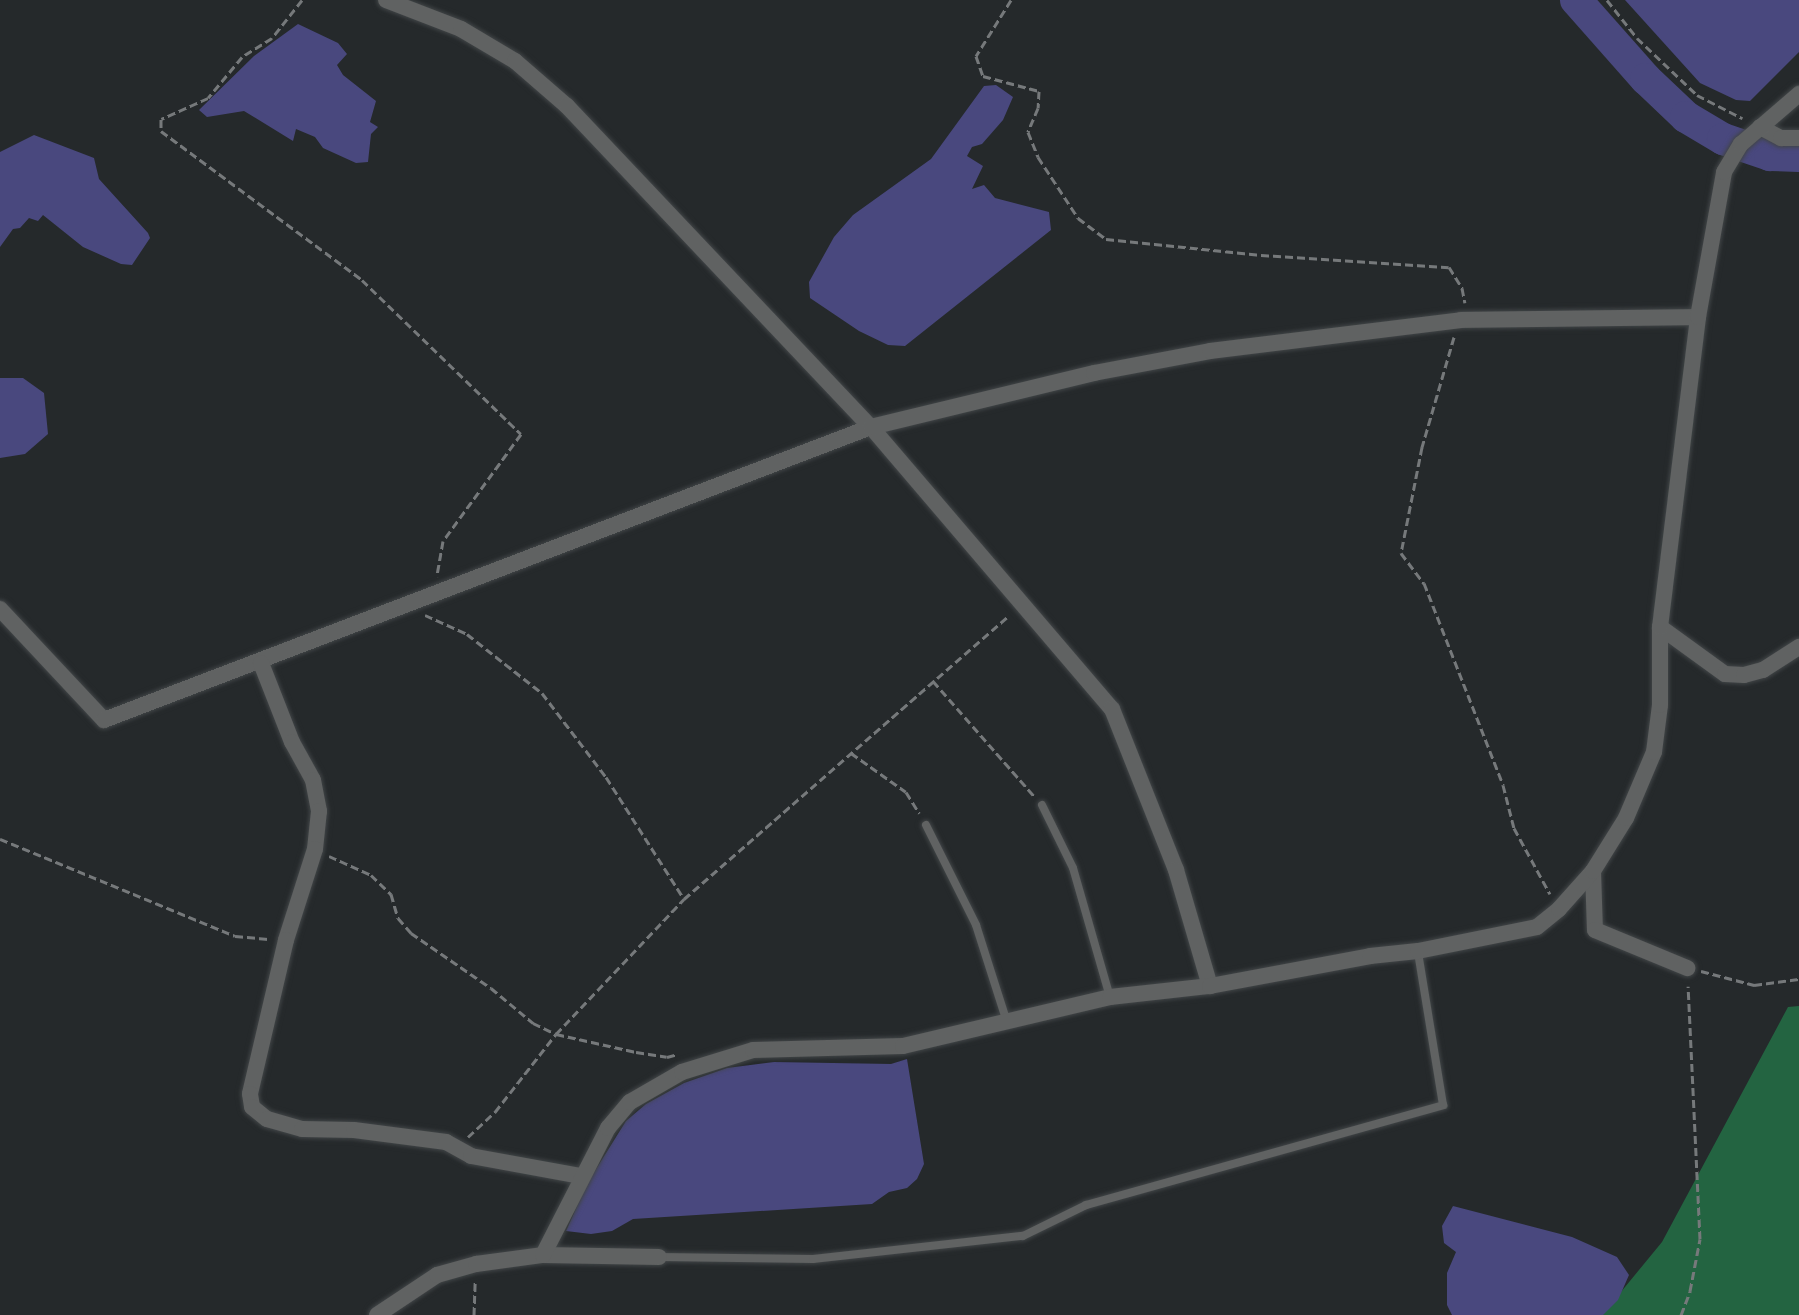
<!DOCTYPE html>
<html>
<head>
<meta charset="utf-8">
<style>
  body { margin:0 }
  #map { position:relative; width:1799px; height:1315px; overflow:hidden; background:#25292b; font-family:"Exo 2",sans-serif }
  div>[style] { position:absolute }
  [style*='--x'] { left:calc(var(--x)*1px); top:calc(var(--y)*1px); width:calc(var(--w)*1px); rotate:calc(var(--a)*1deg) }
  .forest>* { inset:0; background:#236441 }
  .water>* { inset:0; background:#49487e }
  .river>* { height:32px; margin:-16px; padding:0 16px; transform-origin:16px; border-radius:16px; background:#49487e }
  .path>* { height:3px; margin-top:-1.5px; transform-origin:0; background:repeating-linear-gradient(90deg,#76797b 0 8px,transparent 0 12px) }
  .roads { filter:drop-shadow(0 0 2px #414547) drop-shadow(0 0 2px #414547) }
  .service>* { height:8px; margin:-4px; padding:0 4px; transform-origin:4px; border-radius:4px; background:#606262 }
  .minor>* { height:16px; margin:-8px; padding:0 8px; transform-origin:8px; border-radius:8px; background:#606262 }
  span { translate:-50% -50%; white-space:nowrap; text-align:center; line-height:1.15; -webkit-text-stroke:8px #25292b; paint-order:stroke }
</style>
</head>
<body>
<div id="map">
  <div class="forest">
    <i style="clip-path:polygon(1799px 1006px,1799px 1315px,1602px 1315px,1662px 1242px,1788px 1007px)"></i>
  </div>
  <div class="water">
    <i style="clip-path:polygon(1625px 0,1799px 0,1799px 52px,1750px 101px,1736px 100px,1700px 83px)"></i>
    <i style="clip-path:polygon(298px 24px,338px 43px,347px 54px,337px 65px,343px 75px,376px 101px,370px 122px,378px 127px,371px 134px,368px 162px,356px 163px,323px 148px,315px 137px,296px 129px,293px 141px,244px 111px,207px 117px,199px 110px,254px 56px)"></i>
    <i style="clip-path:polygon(996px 85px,1013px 97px,1003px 120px,982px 144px,972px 147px,967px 156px,983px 166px,972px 189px,984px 185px,995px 198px,1049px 212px,1051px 230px,905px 346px,888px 345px,859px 331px,810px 298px,809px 282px,834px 237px,853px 215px,931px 159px,984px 86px)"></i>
    <i style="clip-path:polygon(34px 135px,94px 158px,99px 179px,148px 233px,150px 238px,132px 265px,121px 264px,83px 247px,43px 215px,38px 221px,29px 218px,20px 228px,13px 229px,0 247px,0 152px)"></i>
    <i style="clip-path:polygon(0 378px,23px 378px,44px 393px,48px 434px,25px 454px,0 458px)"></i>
    <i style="clip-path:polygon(907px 1059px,924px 1164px,917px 1179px,907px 1188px,889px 1192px,872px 1204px,633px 1219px,612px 1231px,591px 1234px,566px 1231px,588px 1182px,626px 1121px,646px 1104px,684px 1083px,727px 1068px,774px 1062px,891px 1064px)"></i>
    <i style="clip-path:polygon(1453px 1206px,1572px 1237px,1617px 1257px,1629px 1275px,1618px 1300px,1603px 1315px,1452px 1315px,1447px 1305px,1447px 1273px,1456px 1252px,1444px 1243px,1442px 1226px)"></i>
  </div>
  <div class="river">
    <i style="--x:1576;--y:0;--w:106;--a:48.5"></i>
    <i style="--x:1646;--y:79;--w:55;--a:43.5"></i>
    <i style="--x:1686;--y:117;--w:43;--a:30.7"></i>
    <i style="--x:1723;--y:139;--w:50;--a:18.8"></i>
    <i style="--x:1770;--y:155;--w:29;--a:2"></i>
  </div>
  <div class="path">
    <i style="--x:302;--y:0;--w:48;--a:128.3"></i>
    <i style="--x:272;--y:38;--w:36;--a:148"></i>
    <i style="--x:242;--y:57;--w:53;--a:129.7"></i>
    <i style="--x:208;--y:98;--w:51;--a:155.9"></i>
    <i style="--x:161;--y:119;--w:12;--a:90"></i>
    <i style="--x:161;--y:131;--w:250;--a:36.5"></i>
    <i style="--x:362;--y:280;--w:221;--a:44.1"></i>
    <i style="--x:521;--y:434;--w:132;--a:126.1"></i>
    <i style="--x:443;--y:541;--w:36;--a:100"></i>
    <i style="--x:1011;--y:0;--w:66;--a:122"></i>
    <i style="--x:976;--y:56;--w:21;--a:71"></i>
    <i style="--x:983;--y:76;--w:58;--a:15"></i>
    <i style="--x:1039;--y:91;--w:17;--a:93"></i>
    <i style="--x:1038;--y:108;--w:26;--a:113"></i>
    <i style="--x:1028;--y:132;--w:27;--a:68"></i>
    <i style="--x:1038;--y:157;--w:73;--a:56.7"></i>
    <i style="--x:1078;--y:218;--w:35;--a:37"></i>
    <i style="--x:1106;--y:239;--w:156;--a:5.9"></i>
    <i style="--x:1261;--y:255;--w:188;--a:3.7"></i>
    <i style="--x:1449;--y:267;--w:25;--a:58"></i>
    <i style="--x:1462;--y:288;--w:15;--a:79"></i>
    <i style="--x:1607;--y:0;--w:48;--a:51.7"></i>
    <i style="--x:1637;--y:38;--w:83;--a:43.5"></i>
    <i style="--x:1697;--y:95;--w:51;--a:27.1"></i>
    <i style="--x:1454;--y:337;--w:115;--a:106.2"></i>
    <i style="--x:1422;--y:447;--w:108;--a:101.2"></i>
    <i style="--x:1401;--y:553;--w:38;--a:53"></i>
    <i style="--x:1424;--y:583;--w:217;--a:68.6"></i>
    <i style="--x:1503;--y:785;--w:44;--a:75.7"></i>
    <i style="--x:1514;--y:828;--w:75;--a:61.4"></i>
    <i style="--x:425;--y:615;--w:46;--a:24.3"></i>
    <i style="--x:467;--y:634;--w:95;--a:38.2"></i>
    <i style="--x:542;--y:693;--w:106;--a:52.7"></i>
    <i style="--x:606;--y:777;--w:145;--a:57.4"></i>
    <i style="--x:933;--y:681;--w:153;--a:48.7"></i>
    <i style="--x:851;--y:753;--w:67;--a:35.3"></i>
    <i style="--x:906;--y:792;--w:25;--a:58"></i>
    <i style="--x:0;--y:839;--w:254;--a:22.4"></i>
    <i style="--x:235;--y:936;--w:36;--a:5"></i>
    <i style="--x:329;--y:856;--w:46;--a:24.3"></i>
    <i style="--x:371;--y:875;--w:28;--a:44"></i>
    <i style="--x:391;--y:894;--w:25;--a:74"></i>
    <i style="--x:398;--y:918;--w:20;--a:49"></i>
    <i style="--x:411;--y:933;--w:97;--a:34.5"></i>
    <i style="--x:491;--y:988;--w:55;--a:39.8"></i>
    <i style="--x:533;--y:1023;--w:25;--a:26"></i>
    <i style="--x:556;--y:1034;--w:82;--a:12.7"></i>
    <i style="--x:636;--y:1052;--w:31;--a:9"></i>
    <i style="--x:667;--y:1057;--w:11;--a:-15"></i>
    <i style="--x:1701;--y:971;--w:55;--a:14.8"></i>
    <i style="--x:1754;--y:985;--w:45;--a:-7.6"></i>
    <i style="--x:468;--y:1137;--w:37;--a:-43"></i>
    <i style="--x:495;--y:1112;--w:99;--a:-52"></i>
    <i style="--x:556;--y:1034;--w:186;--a:-46.5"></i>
    <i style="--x:684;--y:899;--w:430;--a:-41.1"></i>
    <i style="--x:474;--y:1315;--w:35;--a:-88"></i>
    <i style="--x:1681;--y:1315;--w:26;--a:-69"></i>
    <i style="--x:1690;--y:1291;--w:53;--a:-79.1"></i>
    <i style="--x:1700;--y:1239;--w:253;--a:-92.7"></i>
  </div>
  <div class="roads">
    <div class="service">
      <i style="--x:1042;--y:805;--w:70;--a:63.8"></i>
      <i style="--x:1073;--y:868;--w:134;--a:74"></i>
      <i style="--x:926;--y:825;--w:112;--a:63.4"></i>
      <i style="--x:976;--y:925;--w:102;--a:72.3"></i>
      <i style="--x:659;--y:1257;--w:154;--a:0.7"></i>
      <i style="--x:813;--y:1259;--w:211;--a:-6.3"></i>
      <i style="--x:1023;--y:1236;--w:70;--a:-26.2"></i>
      <i style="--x:1086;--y:1205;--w:371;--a:-15.6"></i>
      <i style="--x:1443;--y:1105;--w:155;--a:-99.3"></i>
    </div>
    <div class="minor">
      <i style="--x:386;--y:0;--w:80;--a:21.1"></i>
      <i style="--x:461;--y:29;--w:63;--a:30.7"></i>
      <i style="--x:515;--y:61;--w:69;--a:40.9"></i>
      <i style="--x:567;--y:106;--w:442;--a:46.6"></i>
      <i style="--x:871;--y:427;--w:371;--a:49.5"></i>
      <i style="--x:1112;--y:709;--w:173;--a:68.3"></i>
      <i style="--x:1176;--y:870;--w:121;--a:73.7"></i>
      <i style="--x:1760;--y:127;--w:24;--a:28"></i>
      <i style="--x:1781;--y:138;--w:18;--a:0"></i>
      <i style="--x:0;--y:609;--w:152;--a:46.9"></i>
      <i style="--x:104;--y:720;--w:821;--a:-20.91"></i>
      <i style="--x:871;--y:427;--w:229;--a:-13.6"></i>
      <i style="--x:1094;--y:373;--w:118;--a:-10.7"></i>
      <i style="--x:1210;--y:351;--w:253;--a:-7"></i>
      <i style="--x:1461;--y:320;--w:237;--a:-0.7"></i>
      <i style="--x:1660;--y:627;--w:80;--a:35.9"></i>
      <i style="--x:1725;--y:674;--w:19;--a:3"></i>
      <i style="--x:1744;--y:675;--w:20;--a:-15"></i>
      <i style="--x:1763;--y:670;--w:43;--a:-32.6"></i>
      <i style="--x:261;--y:663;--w:85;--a:68.6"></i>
      <i style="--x:292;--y:742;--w:43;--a:61.1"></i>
      <i style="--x:313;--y:780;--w:32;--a:79"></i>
      <i style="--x:319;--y:811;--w:38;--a:96"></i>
      <i style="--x:315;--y:849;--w:96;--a:107.7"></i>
      <i style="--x:286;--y:940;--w:158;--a:103.2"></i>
      <i style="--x:250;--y:1094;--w:13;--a:81"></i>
      <i style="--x:252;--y:1107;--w:19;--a:39"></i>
      <i style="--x:267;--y:1119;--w:36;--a:16"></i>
      <i style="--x:302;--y:1129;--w:52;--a:1.1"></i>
      <i style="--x:354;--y:1130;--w:93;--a:7.4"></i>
      <i style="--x:446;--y:1142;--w:29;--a:29"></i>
      <i style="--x:471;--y:1156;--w:112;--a:10.3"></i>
      <i style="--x:1593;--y:871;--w:59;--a:88.1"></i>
      <i style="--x:1595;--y:930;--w:100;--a:22.4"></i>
      <i style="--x:543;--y:1255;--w:116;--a:1"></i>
      <i style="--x:377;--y:1315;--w:72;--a:-33.7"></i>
      <i style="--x:437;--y:1275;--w:41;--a:-15.8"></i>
      <i style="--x:476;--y:1264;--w:68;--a:-7.7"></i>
      <i style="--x:543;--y:1255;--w:143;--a:-62.9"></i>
      <i style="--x:608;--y:1128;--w:34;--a:-50"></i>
      <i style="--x:630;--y:1102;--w:60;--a:-30"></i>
      <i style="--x:682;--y:1072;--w:74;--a:-17.2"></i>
      <i style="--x:753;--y:1050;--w:150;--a:-1.5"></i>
      <i style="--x:903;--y:1046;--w:213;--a:-13.3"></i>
      <i style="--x:1110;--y:997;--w:101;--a:-6.3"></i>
      <i style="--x:1210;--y:986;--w:163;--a:-10.6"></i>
      <i style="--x:1370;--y:956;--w:48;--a:-5.9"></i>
      <i style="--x:1418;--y:951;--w:121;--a:-11.4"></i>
      <i style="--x:1537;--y:927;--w:28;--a:-39"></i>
      <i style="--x:1559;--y:909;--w:51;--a:-48.2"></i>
      <i style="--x:1593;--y:871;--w:62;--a:-58.1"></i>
      <i style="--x:1626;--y:818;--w:72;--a:-67"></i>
      <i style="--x:1654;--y:752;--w:47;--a:-82.7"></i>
      <i style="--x:1660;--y:705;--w:78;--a:-90"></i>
      <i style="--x:1660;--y:627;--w:312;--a:-83"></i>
      <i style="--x:1698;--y:317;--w:147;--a:-79.8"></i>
      <i style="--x:1724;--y:172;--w:33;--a:-59"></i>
      <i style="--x:1741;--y:144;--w:77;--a:-40.8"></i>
    </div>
  </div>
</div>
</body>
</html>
